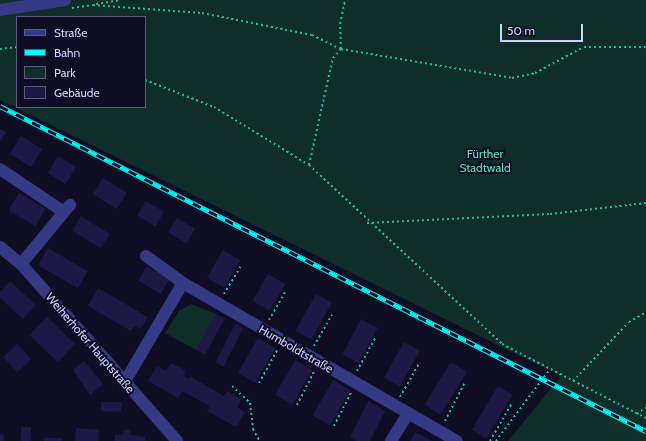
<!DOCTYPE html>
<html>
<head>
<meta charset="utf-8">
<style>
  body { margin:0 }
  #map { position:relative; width:646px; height:441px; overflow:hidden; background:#0f0d24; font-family:Cabin,sans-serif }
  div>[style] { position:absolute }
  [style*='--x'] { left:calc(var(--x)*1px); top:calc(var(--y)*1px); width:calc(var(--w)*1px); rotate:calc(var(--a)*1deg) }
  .green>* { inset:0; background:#0f2e2a }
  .building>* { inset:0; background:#1d1846; transform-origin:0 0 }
  .path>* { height:2px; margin-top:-1px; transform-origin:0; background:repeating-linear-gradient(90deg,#27bba4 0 2px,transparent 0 5px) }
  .minor>* { height:12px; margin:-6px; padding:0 6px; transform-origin:6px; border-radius:6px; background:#353a86 }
  .rail>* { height:4.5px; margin-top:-2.25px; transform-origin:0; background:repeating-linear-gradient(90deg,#0f0d24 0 9px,#00f9fb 0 18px); box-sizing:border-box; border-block:1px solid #00f9fb }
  span { translate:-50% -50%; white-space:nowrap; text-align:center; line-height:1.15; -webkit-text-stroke:4px #0f0d24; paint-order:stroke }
  .park-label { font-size:12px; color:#55e6b4 }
  .street-label { font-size:12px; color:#d1d0ff }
  .legend { position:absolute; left:16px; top:16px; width:130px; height:92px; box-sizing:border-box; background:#0f0d24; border:1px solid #5d5b7c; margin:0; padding:5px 7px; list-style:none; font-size:12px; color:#d1d0ff }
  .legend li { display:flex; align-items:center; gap:8px; height:20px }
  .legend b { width:20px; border:1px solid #5d5b7c }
  .scale { position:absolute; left:500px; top:24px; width:83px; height:18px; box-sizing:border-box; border:2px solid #d1d0ff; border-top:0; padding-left:5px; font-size:12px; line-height:14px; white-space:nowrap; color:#d1d0ff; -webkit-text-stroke:3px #0f0d24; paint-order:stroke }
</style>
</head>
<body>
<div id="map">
  <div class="green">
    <i style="clip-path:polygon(evenodd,0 0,646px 0,646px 441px,508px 441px,561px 376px,0 100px,0 0,17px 17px,145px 17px,145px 107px,17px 107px,17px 17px)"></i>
    <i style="clip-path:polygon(191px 304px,216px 314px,196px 350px,165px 333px,179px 311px)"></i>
  </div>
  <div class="building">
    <i style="clip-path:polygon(0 129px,6px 132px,0 142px)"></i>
    <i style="left:21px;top:136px;width:25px;height:21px;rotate:32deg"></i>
    <i style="left:58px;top:156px;width:21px;height:20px;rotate:31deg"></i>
    <i style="left:103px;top:178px;width:28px;height:19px;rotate:32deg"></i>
    <i style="left:19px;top:193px;width:31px;height:20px;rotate:31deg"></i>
    <i style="left:146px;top:201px;width:21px;height:17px;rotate:31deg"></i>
    <i style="left:81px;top:216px;width:34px;height:17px;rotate:32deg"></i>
    <i style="left:177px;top:218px;width:21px;height:17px;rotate:31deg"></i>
    <i style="left:48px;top:248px;width:46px;height:20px;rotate:30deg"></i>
    <i style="left:223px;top:250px;width:20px;height:32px;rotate:30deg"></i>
    <i style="left:147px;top:266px;width:26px;height:17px;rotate:31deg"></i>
    <i style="left:268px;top:274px;width:20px;height:31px;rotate:30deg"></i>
    <i style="clip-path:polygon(10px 281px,36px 305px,23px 319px,0 298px,0 292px)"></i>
    <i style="clip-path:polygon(98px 288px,148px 317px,141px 329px,134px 326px,131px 331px,88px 306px)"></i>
    <i style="left:316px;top:294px;width:18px;height:42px;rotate:29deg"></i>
    <i style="left:216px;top:314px;width:10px;height:41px;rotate:29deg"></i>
    <i style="left:47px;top:317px;width:39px;height:25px;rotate:44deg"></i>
    <i style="left:361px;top:319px;width:19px;height:40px;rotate:28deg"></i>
    <i style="left:235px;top:324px;width:9px;height:43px;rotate:27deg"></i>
    <i style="left:258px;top:338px;width:20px;height:40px;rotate:30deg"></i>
    <i style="left:404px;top:342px;width:18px;height:41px;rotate:29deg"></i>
    <i style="left:17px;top:344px;width:21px;height:19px;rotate:47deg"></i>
    <i style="left:295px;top:360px;width:20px;height:40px;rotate:30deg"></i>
    <i style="clip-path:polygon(84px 361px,103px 384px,90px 395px,73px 370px)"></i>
    <i style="left:451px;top:362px;width:19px;height:50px;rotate:32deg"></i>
    <i style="clip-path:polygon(171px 363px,185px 370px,184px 376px,189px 379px,190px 376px,224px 396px,227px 391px,241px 399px,237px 407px,245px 412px,236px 427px,207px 411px,210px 406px,182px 391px,178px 398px,148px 381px,157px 366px,166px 371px)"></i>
    <i style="left:333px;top:380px;width:20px;height:41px;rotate:30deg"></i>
    <i style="left:498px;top:386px;width:17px;height:51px;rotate:31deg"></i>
    <i style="clip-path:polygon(368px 401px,385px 411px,370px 441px,357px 441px,350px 437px)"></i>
    <i style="clip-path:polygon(101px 402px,122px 402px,121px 412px,101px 411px)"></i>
    <i style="left:21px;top:427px;width:10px;height:14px"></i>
    <i style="clip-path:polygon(76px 428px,99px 430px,98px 441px,75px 441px)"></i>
    <i style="clip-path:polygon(124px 430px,131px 430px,130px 435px,145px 437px,145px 441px,115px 441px,115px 435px,123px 435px)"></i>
    <i style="clip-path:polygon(415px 432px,423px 436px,432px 441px,410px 441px)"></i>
    <i style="clip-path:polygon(0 434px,3px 434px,4px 441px,0 441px)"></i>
    <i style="left:44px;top:438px;width:18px;height:3px"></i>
  </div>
  <div class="path">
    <i style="--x:96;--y:4;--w:24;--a:-9"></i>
    <i style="--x:72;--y:8;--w:21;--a:-8"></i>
    <i style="--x:93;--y:5;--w:109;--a:4.2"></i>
    <i style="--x:202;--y:13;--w:112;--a:11.3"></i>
    <i style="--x:312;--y:35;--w:32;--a:26"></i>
    <i style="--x:341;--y:49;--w:173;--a:9.6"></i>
    <i style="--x:512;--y:78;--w:24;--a:-12"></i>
    <i style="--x:535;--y:73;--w:55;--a:-28"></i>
    <i style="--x:584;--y:47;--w:62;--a:0"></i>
    <i style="--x:0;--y:49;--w:17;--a:-7"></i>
    <i style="--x:145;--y:80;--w:74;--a:21.4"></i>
    <i style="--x:214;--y:107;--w:111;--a:31.4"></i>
    <i style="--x:309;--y:165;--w:263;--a:42.8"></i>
    <i style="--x:502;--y:344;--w:162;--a:27.2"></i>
    <i style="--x:309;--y:165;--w:110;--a:-77.4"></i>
    <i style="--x:333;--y:58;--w:12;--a:-48"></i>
    <i style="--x:341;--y:49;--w:25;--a:-92"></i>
    <i style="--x:340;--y:24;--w:25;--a:-78"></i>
    <i style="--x:367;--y:223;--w:183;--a:-2.8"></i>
    <i style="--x:550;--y:214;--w:97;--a:-6.5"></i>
    <i style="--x:224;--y:294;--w:33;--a:-59"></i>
    <i style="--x:269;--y:320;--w:34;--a:-60"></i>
    <i style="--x:314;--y:346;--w:36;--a:-60"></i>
    <i style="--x:357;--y:371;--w:38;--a:-61"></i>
    <i style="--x:573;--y:381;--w:81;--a:-46.5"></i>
    <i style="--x:629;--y:322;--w:20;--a:-30"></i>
    <i style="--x:259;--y:383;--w:38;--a:-61"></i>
    <i style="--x:232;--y:386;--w:25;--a:43"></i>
    <i style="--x:250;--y:403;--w:26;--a:83"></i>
    <i style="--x:253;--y:429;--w:13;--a:61"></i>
    <i style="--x:400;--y:397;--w:40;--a:-60.3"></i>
    <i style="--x:297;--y:405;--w:37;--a:-63"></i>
    <i style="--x:637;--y:414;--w:11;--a:-38"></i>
    <i style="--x:445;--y:421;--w:42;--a:-62.8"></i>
    <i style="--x:334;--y:426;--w:38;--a:-63"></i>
    <i style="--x:490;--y:441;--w:44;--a:-59.9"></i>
    <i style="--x:496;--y:441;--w:90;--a:-53.1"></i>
  </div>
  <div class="minor">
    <i style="--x:0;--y:10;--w:66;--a:-8.7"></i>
    <i style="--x:0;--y:169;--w:77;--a:33.9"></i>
    <i style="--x:0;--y:247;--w:27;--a:39"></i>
    <i style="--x:21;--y:264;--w:236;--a:48.6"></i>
    <i style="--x:146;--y:256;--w:46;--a:36.1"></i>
    <i style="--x:21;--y:264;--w:77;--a:-50.3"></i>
    <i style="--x:124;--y:383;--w:116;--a:-59.5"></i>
    <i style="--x:183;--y:283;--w:316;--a:30"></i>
    <i style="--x:391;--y:441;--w:32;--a:-58"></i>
  </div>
  <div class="rail">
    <i style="--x:0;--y:106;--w:723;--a:26.71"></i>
  </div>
  <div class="park-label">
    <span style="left:485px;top:161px">Fürther<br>Stadtwald</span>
  </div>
  <div class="street-label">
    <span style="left:90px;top:343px;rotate:49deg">Weiherhofer Hauptstraße</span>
    <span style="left:296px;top:349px;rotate:30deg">Humboldtstraße</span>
  </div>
  <ul class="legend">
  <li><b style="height:5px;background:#353a86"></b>Straße</li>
  <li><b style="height:5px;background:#00f9fb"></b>Bahn</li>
  <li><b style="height:11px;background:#0f2e2a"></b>Park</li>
  <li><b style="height:11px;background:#1d1846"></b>Gebäude</li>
  </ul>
  <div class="scale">50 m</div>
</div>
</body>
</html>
